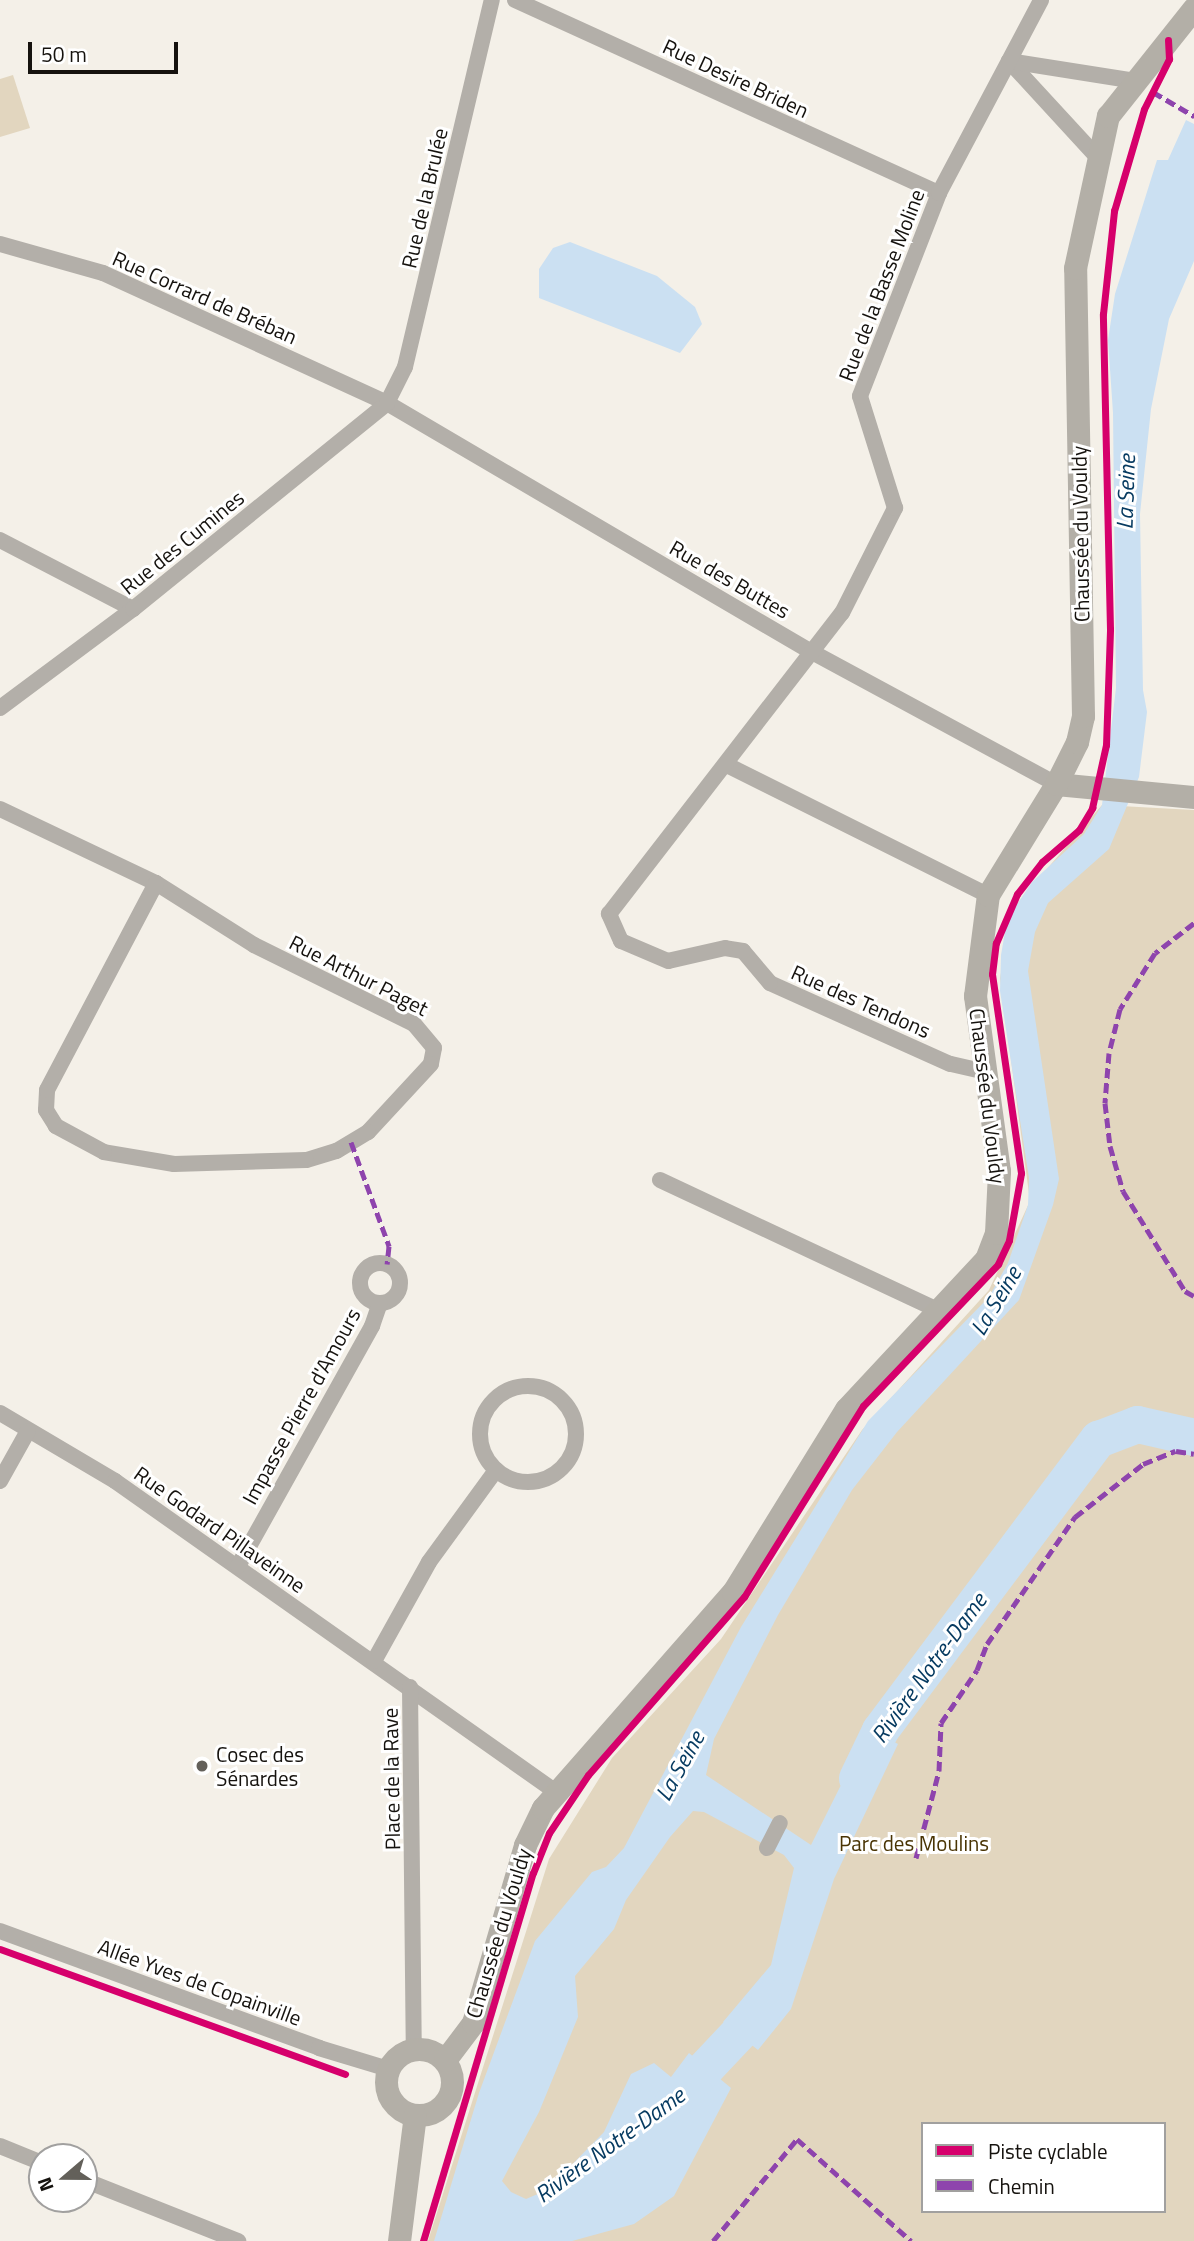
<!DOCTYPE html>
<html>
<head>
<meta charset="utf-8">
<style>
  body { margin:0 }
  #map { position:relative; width:1194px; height:2241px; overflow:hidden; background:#f4f0e8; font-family:"Titillium Web",sans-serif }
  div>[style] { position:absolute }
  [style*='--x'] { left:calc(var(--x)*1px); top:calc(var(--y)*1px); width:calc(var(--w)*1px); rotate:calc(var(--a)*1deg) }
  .green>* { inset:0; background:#e2d6bf }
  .water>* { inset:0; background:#cbe0f2 }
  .river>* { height:37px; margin:-18.5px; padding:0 18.5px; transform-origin:18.5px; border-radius:18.5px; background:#cbe0f2 }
  .street>* { height:16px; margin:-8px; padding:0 8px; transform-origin:8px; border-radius:8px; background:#b3afa9 }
  .street>.ring { margin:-8px; padding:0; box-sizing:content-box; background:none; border:16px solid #b3afa9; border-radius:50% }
  .secondary>* { height:23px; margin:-11.5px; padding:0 11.5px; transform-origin:11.5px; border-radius:11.5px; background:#b3afa7 }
  .secondary>.ring { margin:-11.5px; padding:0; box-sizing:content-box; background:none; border:23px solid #b3afa7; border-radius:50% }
  .quiet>* { height:5px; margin-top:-2.5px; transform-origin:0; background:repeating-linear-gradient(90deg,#8e44ad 0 10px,transparent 0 15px) }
  .cycleway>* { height:7px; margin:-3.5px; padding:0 3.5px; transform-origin:3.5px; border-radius:3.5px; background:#d6006c }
  .dots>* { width:19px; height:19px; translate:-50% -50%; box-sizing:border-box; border:4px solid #fff; border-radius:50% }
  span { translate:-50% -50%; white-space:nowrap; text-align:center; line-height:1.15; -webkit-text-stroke:6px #fff; paint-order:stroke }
  .street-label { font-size:21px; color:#15120e }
  .poi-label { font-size:21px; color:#15120e }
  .left { translate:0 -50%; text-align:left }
  .park-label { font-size:21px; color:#493404 }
  .water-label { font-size:23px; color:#073b61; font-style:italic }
  .legend { position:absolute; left:921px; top:2122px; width:245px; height:91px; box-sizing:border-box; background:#fff; border:2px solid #a1a09f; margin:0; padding:9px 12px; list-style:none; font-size:21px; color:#15120e }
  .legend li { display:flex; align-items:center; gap:14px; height:35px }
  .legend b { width:35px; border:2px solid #a1a09f }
  .north { position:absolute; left:28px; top:2143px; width:70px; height:70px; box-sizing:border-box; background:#fff; border:2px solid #a1a09f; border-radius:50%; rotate:250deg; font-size:19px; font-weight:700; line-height:28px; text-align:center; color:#15120e }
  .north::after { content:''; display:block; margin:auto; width:24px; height:32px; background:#63605a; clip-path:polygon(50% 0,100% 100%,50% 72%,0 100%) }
  .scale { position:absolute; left:28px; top:42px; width:150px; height:32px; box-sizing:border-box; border:4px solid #15120e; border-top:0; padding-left:9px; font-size:21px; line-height:24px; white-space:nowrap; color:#15120e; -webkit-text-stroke:5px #fff; paint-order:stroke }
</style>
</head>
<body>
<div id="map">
  <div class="green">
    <i style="clip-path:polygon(13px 75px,30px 128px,0 137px,0 79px)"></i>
    <i style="clip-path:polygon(evenodd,1102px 805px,1194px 810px,1194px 2241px,428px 2241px,549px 1859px,612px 1758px,721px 1639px,862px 1430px,989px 1290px,1030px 1201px,1000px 978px,1014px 907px,1102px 805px,923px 2124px,1164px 2124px,1164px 2211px,923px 2211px,923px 2124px)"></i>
  </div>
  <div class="water">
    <i style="clip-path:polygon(1186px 120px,1194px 124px,1194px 261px,1169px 319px,1151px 409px,1140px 514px,1143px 690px,1147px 712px,1139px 777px,1109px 849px,1048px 903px,1035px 932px,1028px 971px,1059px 1179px,1053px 1205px,1019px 1300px,897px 1432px,852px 1490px,778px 1615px,714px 1739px,706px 1775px,811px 1845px,869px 1729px,898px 1744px,834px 1879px,791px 2009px,758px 2050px,723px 2022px,771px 1965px,794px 1868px,784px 1855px,704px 1812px,693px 1811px,670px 1837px,626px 1900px,614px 1929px,575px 1976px,578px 2017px,539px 2112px,502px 2181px,511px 2192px,526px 2199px,547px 2190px,604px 2132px,631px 2074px,654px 2063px,671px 2077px,689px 2053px,731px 2088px,674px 2196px,634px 2224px,572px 2241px,434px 2241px,479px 2093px,535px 1941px,592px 1872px,606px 1867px,624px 1848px,741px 1627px,868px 1421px,989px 1297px,1008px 1263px,1028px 1205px,1029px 1178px,1000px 991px,1001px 955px,1006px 926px,1016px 906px,1032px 882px,1084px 834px,1102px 805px,1116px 688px,1113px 413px,1108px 340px,1115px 294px,1157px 160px,1168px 160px)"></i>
    <i style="clip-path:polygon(570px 242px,657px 276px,695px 307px,702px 324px,680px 353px,539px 298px,539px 269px,553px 248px)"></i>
  </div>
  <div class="river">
    <i style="--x:857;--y:1778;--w:53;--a:-64.4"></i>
    <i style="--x:880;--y:1730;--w:364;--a:-53.2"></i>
    <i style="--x:1098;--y:1439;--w:42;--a:-21"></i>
    <i style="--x:1137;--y:1424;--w:58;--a:12.8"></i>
    <i style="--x:672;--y:2103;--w:144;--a:-46.7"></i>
  </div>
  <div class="street">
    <i style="--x:515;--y:0;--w:466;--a:24.5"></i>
    <i style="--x:1099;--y:159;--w:133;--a:-132.6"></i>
    <i style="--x:1009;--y:61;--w:128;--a:9"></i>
    <i style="--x:0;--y:244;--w:107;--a:15.7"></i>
    <i style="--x:103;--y:273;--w:312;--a:24.6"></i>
    <i style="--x:387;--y:403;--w:493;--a:30.4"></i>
    <i style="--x:812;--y:652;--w:277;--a:28.4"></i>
    <i style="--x:0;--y:540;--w:150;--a:27.4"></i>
    <i style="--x:0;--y:708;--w:166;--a:-36.7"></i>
    <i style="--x:133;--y:609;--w:327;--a:-39"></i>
    <i style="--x:387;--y:403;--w:40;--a:-63.4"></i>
    <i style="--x:405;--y:367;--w:377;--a:-76.7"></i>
    <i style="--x:727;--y:765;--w:292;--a:26.5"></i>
    <i style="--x:0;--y:809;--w:173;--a:25.4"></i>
    <i style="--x:156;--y:883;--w:116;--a:32.3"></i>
    <i style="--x:254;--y:945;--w:178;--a:26.3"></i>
    <i style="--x:414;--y:1024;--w:31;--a:50"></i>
    <i style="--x:434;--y:1048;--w:16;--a:101"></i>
    <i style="--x:431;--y:1064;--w:93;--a:132.8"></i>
    <i style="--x:368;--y:1132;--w:37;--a:149"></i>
    <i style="--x:336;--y:1151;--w:31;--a:163"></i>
    <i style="--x:306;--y:1160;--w:132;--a:178.3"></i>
    <i style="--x:174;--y:1164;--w:71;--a:-170.3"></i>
    <i style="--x:104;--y:1152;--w:55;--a:-151.6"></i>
    <i style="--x:56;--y:1126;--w:19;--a:-122"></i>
    <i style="--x:46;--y:1110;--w:20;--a:-87"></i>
    <i style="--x:47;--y:1090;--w:234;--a:-62.2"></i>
    <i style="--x:986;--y:1072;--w:37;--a:-167"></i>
    <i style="--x:950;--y:1064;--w:197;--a:-155.8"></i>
    <i style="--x:770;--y:983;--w:42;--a:-130.2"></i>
    <i style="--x:743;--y:951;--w:18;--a:-171"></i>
    <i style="--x:725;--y:948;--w:58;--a:167.2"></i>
    <i style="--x:668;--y:961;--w:51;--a:-156.9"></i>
    <i style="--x:621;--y:941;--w:30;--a:-114"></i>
    <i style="--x:609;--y:914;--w:381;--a:-52.3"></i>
    <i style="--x:842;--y:613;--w:118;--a:-63.2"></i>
    <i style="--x:895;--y:508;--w:117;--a:-107.4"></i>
    <i style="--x:860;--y:396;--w:218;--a:-68.7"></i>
    <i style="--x:939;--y:193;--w:218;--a:-62.1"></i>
    <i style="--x:660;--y:1180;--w:306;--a:25.1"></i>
    <i class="ring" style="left:360px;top:1263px;width:24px;height:24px"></i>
    <i class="ring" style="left:480px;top:1386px;width:80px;height:80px"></i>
    <i style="--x:0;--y:1413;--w:134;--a:30.6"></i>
    <i style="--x:115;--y:1481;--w:540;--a:35.19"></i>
    <i style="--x:0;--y:1481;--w:57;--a:-60.8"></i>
    <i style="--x:238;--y:1566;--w:275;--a:-60.8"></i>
    <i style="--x:372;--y:1326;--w:24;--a:-71"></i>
    <i style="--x:374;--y:1661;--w:113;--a:-60.9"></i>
    <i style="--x:429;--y:1562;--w:114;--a:-53.9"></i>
    <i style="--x:410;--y:1687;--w:361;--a:89.4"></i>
    <i style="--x:767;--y:1848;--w:28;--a:-63"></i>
    <i style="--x:0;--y:1931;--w:340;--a:20.1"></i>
    <i style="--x:319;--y:2048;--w:72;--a:16.9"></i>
    <i style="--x:0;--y:2146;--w:45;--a:22"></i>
    <i style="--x:84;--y:2180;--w:166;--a:21.6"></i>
  </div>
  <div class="secondary">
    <i style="--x:1056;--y:784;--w:139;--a:5.4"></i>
    <i class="ring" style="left:386px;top:2049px;width:43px;height:43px"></i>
    <i style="--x:445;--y:2060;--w:46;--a:-52.9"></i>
    <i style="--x:473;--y:2023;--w:185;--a:-73.7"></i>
    <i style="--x:525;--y:1845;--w:41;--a:-64.1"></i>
    <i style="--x:543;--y:1808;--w:288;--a:-48.7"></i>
    <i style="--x:733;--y:1592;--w:215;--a:-58.3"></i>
    <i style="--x:846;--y:1409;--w:205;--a:-47"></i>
    <i style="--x:986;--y:1259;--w:28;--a:-69"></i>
    <i style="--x:996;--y:1233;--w:62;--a:-87.2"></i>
    <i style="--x:999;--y:1171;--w:177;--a:-97.8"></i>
    <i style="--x:975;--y:996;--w:102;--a:-82.7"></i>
    <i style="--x:988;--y:895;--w:130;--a:-58.5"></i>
    <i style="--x:1056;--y:784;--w:47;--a:-63.4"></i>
    <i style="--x:1077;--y:742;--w:27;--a:-77"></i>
    <i style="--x:1083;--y:716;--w:448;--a:-91"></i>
    <i style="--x:1075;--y:268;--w:156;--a:-77.8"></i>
    <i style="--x:1108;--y:116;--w:138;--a:-51.5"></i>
    <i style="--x:399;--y:2241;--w:127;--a:-82.8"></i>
  </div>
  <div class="quiet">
    <i style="--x:1153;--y:92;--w:48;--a:30.3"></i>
    <i style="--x:1194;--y:923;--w:49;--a:142.4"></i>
    <i style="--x:1155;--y:953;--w:66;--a:122"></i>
    <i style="--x:1120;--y:1009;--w:45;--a:104"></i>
    <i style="--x:1109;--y:1053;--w:50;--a:94.6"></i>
    <i style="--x:1105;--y:1103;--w:43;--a:83.4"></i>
    <i style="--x:1110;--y:1146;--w:47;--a:73.9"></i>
    <i style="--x:1123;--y:1191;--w:118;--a:58.2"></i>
    <i style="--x:1185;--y:1291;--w:10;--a:29"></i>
    <i style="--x:351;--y:1142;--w:111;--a:69.9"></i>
    <i style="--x:389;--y:1246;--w:18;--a:96"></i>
    <i style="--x:916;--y:1858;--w:90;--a:-75.2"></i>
    <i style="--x:939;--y:1771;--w:48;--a:-87.6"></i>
    <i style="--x:941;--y:1723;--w:64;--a:-55.8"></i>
    <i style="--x:977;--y:1670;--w:28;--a:-69"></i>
    <i style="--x:987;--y:1644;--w:155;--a:-55.3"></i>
    <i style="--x:1075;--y:1517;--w:86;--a:-37.9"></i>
    <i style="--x:1143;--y:1464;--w:35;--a:-22"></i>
    <i style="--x:1176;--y:1451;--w:18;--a:9"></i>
    <i style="--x:713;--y:2241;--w:132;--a:-50.5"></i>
    <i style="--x:797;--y:2139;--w:153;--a:41.8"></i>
  </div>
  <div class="cycleway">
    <i style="--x:0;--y:1949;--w:367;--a:19.9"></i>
    <i style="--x:423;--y:2241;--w:384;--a:-73.4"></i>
    <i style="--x:533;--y:1873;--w:43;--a:-68.2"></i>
    <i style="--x:549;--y:1833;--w:70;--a:-56.1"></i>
    <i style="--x:588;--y:1775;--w:237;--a:-48.8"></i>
    <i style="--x:744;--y:1597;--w:225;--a:-58.1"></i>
    <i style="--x:863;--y:1406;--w:196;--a:-46.4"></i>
    <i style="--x:998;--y:1264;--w:26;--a:-65"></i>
    <i style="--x:1009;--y:1240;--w:68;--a:-79.8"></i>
    <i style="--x:1021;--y:1173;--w:201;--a:-98.3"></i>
    <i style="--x:992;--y:974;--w:31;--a:-83"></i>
    <i style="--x:996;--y:943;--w:53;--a:-66.8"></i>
    <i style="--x:1017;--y:894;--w:41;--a:-52"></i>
    <i style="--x:1042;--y:862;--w:49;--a:-40.9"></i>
    <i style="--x:1079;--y:830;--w:26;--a:-59"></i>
    <i style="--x:1092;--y:808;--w:65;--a:-77.5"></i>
    <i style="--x:1106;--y:745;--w:116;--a:-88"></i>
    <i style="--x:1110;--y:629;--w:315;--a:-91.3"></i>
    <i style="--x:1103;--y:314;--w:104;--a:-83.9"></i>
    <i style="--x:1114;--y:211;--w:106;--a:-73.6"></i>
    <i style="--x:1144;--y:109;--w:56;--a:-63.4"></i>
    <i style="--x:1169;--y:59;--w:19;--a:-93"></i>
  </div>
  <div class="dots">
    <i style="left:202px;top:1766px;background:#63605a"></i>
  </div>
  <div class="street-label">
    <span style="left:736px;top:78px;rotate:25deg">Rue Desire Briden</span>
    <span style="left:424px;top:198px;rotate:-77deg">Rue de la Brulée</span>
    <span style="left:881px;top:285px;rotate:-69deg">Rue de la Basse Moline</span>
    <span style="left:205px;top:297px;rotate:24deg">Rue Corrard de Bréban</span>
    <span style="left:1080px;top:534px;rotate:-91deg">Chaussée du Vouldy</span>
    <span style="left:182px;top:542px;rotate:-39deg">Rue des Cumines</span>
    <span style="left:730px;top:579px;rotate:30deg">Rue des Buttes</span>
    <span style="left:359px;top:975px;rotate:27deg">Rue Arthur Paget</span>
    <span style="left:861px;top:1001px;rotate:24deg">Rue des Tendons</span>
    <span style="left:988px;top:1096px;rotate:83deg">Chaussée du Vouldy</span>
    <span style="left:301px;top:1406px;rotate:-61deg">Impasse Pierre d'Amours</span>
    <span style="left:220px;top:1529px;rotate:35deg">Rue Godard Pillaveinne</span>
    <span style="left:391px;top:1779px;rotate:-91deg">Place de la Rave</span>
    <span style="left:498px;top:1933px;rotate:-73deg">Chaussée du Vouldy</span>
    <span style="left:200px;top:1982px;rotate:20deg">Allée Yves de Copainville</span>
  </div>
  <div class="poi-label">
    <span class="left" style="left:216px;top:1766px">Cosec des<br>Sénardes</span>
  </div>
  <div class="park-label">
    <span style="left:914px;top:1843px">Parc des Moulins</span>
  </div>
  <div class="water-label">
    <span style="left:1126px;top:492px;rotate:-88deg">La Seine</span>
    <span style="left:996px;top:1301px;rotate:-59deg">La Seine</span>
    <span style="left:929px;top:1668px;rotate:-54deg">Rivière Notre-Dame</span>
    <span style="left:680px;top:1766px;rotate:-61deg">La Seine</span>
    <span style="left:610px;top:2145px;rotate:-36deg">Rivière Notre-Dame</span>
  </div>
  <ul class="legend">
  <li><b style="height:9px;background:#d6006c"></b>Piste cyclable</li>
  <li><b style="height:9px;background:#8e44ad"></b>Chemin</li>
  </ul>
  <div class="north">N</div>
  <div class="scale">50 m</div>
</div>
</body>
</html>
